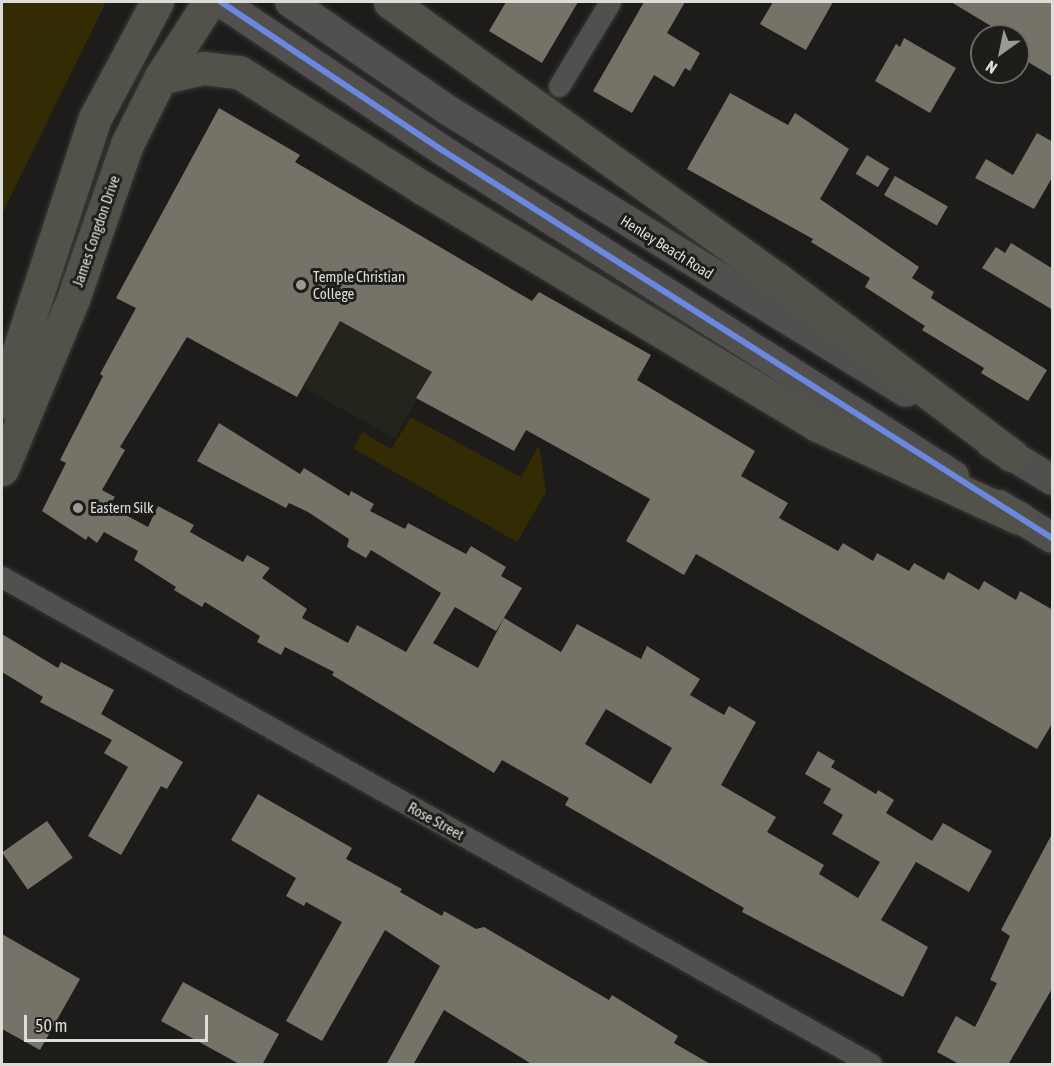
<!DOCTYPE html>
<html>
<head>
<meta charset="utf-8">
<style>
  body { margin:0 }
  #map { position:relative; width:1054px; height:1066px; overflow:hidden; background:#1d1c1b; font-family:"Asap Condensed",sans-serif }
  div>[style] { position:absolute }
  [style*='--x'] { left:calc(var(--x)*1px); top:calc(var(--y)*1px); width:calc(var(--w)*1px); rotate:calc(var(--a)*1deg) }
  .built>* { inset:0; background:#25241c; transform-origin:0 0 }
  .green>* { inset:0; background:#322b04 }
  .building>* { inset:0; background:#757368; transform-origin:0 0 }
  .roads { filter:drop-shadow(0 0 2px #3a3937) drop-shadow(0 0 2px #3a3937) }
  .minor>* { height:21px; margin:-10.5px; padding:0 10.5px; transform-origin:10.5px; border-radius:10.5px; background:#51504f }
  .secondary>* { height:30px; margin:-15px; padding:0 15px; transform-origin:15px; border-radius:15px; background:#51504f }
  .trunk>* { height:33px; margin:-16.5px; padding:0 16.5px; transform-origin:16.5px; border-radius:16.5px; background:#52514a }
  .bus-1>* { height:6px; margin:-3px; padding:0 3px; transform-origin:3px; border-radius:3px; background:#6b88e0 }
  .dots>* { width:16px; height:16px; translate:-50% -50%; box-sizing:border-box; border:3px solid #1e1d1a; border-radius:50% }
  span { translate:-50% -50%; white-space:nowrap; text-align:center; line-height:1.15; -webkit-text-stroke:6px #1e1d1a; paint-order:stroke }
  .street-label { font-size:15px; color:#dcdcd9 }
  .poi-label { font-size:15px; color:#dcdcd9 }
  .left { translate:0 -50%; text-align:left }
  .frame { position:absolute; inset:0; border:3px solid #dcdcd9; pointer-events:none }
  .north { position:absolute; left:970px; top:24px; width:60px; height:60px; box-sizing:border-box; background:#1e1d1a; border:2px solid #6a6966; border-radius:50%; rotate:213deg; font-size:16px; font-weight:700; line-height:24px; text-align:center; color:#dcdcd9 }
  .north::after { content:''; display:block; margin:auto; width:21px; height:27px; background:#999996; clip-path:polygon(50% 0,100% 100%,50% 72%,0 100%) }
  .scale { position:absolute; left:24px; top:1015px; width:184px; height:27px; box-sizing:border-box; border:3px solid #dcdcd9; border-top:0; padding-left:8px; font-size:18px; line-height:21px; white-space:nowrap; color:#dcdcd9; -webkit-text-stroke:4px #1e1d1a; paint-order:stroke }
</style>
</head>
<body>
<div id="map">
  <div class="built">
    <i style="left:340px;top:321px;width:105px;height:76px;rotate:29deg"></i>
  </div>
  <div class="green">
    <i style="clip-path:polygon(2px 2px,106px 2px,2px 214px)"></i>
    <i style="clip-path:polygon(411px 417px,521px 477px,539px 445px,546px 492px,517px 542px,354px 449px,362px 432px,391px 449px)"></i>
  </div>
  <div class="building">
    <i style="clip-path:polygon(506px 2px,578px 2px,542px 63px,489px 31px)"></i>
    <i style="clip-path:polygon(644px 2px,685px 2px,667px 33px,700px 53px,690px 71px,685px 68px,674px 87px,654px 75px,632px 113px,593px 91px)"></i>
    <i style="clip-path:polygon(773px 2px,833px 2px,806px 50px,760px 24px)"></i>
    <i style="clip-path:polygon(951px 2px,1053px 2px,1053px 77px,1018px 56px,1018px 36px,992px 36px,996px 29px)"></i>
    <i style="clip-path:polygon(904px 38px,956px 68px,930px 113px,875px 81px,896px 44px,900px 47px)"></i>
    <i style="clip-path:polygon(730px 93px,788px 125px,795px 113px,849px 149px,820px 199px,919px 267px,912px 278px,934px 292px,931px 298px,1047px 370px,1028px 401px,981px 373px,984px 368px,922px 330px,925px 326px,865px 287px,870px 278px,811px 242px,813px 239px,687px 169px)"></i>
    <i style="clip-path:polygon(evenodd,219px 108px,300px 155px,295px 162px,532px 301px,539px 292px,651px 355px,637px 380px,755px 451px,741px 476px,788px 503px,779px 518px,838px 551px,843px 543px,873px 561px,877px 553px,909px 571px,914px 563px,944px 580px,948px 572px,979px 590px,984px 581px,1016px 600px,1020px 591px,1053px 610px,1053px 722px,1037px 749px,696px 554px,684px 575px,626px 541px,650px 499px,526px 430px,514px 451px,416px 398px,432px 372px,340px 321px,297px 397px,187px 337px,120px 447px,125px 450px,102px 490px,115px 497px,109px 506px,148px 527px,158px 506px,194px 525px,190px 532px,243px 562px,247px 555px,270px 568px,262px 578px,307px 609px,302px 618px,348px 643px,357px 625px,406px 652px,441px 593px,371px 550px,366px 558px,347px 547px,349px 539px,308px 512px,289px 503px,286px 508px,197px 461px,219px 423px,300px 474px,304px 468px,349px 496px,351px 491px,374px 504px,370px 511px,405px 529px,408px 523px,466px 554px,471px 546px,506px 567px,501px 576px,522px 588px,496px 631px,455px 607px,433px 643px,478px 668px,504px 618px,561px 652px,577px 624px,641px 659px,647px 646px,700px 679px,690px 695px,724px 715px,729px 706px,756px 722px,721px 785px,776px 817px,767px 832px,824px 865px,819px 874px,858px 898px,880px 862px,832px 834px,843px 815px,823px 803px,831px 789px,805px 774px,818px 751px,835px 761px,831px 767px,876px 794px,878px 790px,894px 800px,886px 813px,932px 841px,943px 823px,992px 851px,969px 892px,916px 862px,881px 920px,928px 947px,903px 997px,742px 912px,744px 908px,565px 805px,569px 798px,502px 760px,494px 773px,332px 675px,334px 672px,285px 647px,281px 655px,257px 642px,260px 636px,205px 602px,202px 607px,174px 590px,176px 587px,134px 560px,138px 551px,104px 532px,97px 543px,88px 536px,86px 540px,42px 511px,66px 463px,60px 460px,103px 376px,100px 374px,136px 308px,116px 298px,219px 108px,606px 709px,672px 748px,651px 784px,585px 744px,606px 709px)"></i>
    <i style="clip-path:polygon(1037px 133px,1053px 142px,1053px 176px,1034px 209px,975px 178px,986px 159px,1013px 175px)"></i>
    <i style="left:867px;top:155px;width:26px;height:22px;rotate:31deg"></i>
    <i style="left:895px;top:176px;width:61px;height:22px;rotate:30deg"></i>
    <i style="clip-path:polygon(1011px 243px,1053px 269px,1053px 310px,982px 268px,996px 247px,1005px 253px)"></i>
    <i style="clip-path:polygon(2px 634px,58px 668px,61px 662px,114px 690px,101px 714px,183px 762px,167px 789px,161px 786px,121px 855px,88px 836px,128px 767px,104px 753px,112px 740px,40px 702px,43px 697px,2px 672px)"></i>
    <i style="clip-path:polygon(258px 794px,352px 848px,346px 859px,402px 889px,400px 892px,442px 916px,444px 911px,476px 929px,484px 927px,609px 1000px,612px 995px,678px 1036px,674px 1043px,712px 1065px,533px 1065px,444px 1010px,413px 1065px,386px 1065px,440px 966px,385px 930px,322px 1041px,286px 1021px,342px 922px,306px 902px,304px 906px,286px 896px,296px 878px,231px 840px)"></i>
    <i style="left:47px;top:821px;width:45px;height:55px;rotate:55deg"></i>
    <i style="clip-path:polygon(1053px 832px,1053px 987px,1008px 1065px,961px 1065px,937px 1052px,956px 1016px,975px 1027px,997px 983px,990px 980px,1010px 936px,1001px 930px)"></i>
    <i style="clip-path:polygon(2px 934px,80px 979px,40px 1050px,2px 1029px)"></i>
    <i style="clip-path:polygon(183px 982px,279px 1034px,262px 1065px,241px 1065px,161px 1021px)"></i>
  </div>
  <div class="roads">
    <div class="minor">
      <i style="--x:559;--y:86;--w:98;--a:-58.7"></i>
      <i style="--x:2;--y:577;--w:996;--a:29.27"></i>
    </div>
    <div class="secondary">
      <i style="--x:221;--y:2;--w:266;--a:33.8"></i>
      <i style="--x:442;--y:150;--w:607;--a:32.49"></i>
      <i style="--x:290;--y:2;--w:193;--a:34.4"></i>
      <i style="--x:449;--y:111;--w:536;--a:31.59"></i>
      <i style="--x:991;--y:443;--w:71;--a:31.2"></i>
      <i style="--x:999;--y:505;--w:62;--a:31.9"></i>
    </div>
    <div class="trunk">
      <i style="--x:390;--y:2;--w:476;--a:35.6"></i>
      <i style="--x:777;--y:279;--w:293;--a:36.9"></i>
      <i style="--x:160;--y:78;--w:45;--a:-12.8"></i>
      <i style="--x:204;--y:68;--w:35;--a:7"></i>
      <i style="--x:239;--y:72;--w:218;--a:32.2"></i>
      <i style="--x:423;--y:188;--w:460;--a:31"></i>
      <i style="--x:817;--y:425;--w:222;--a:24.7"></i>
      <i style="--x:2;--y:402;--w:299;--a:-71.9"></i>
      <i style="--x:95;--y:118;--w:132;--a:-61.9"></i>
      <i style="--x:2;--y:469;--w:184;--a:-67.3"></i>
      <i style="--x:73;--y:299;--w:164;--a:-70.8"></i>
      <i style="--x:127;--y:144;--w:74;--a:-63.4"></i>
      <i style="--x:160;--y:78;--w:90;--a:-57.2"></i>
    </div>
  </div>
  <div class="bus-1">
    <i style="--x:221;--y:2;--w:266;--a:33.8"></i>
    <i style="--x:442;--y:150;--w:723;--a:32.46"></i>
  </div>
  <div class="dots">
    <i style="left:301px;top:285px;background:#999996"></i>
    <i style="left:78px;top:508px;background:#999996"></i>
  </div>
  <div class="street-label">
    <span style="left:96px;top:231px;rotate:-71deg">James Congdon Drive</span>
    <span style="left:667px;top:247px;rotate:32deg">Henley Beach Road</span>
    <span style="left:436px;top:821px;rotate:29deg">Rose Street</span>
  </div>
  <div class="poi-label">
    <span class="left" style="left:313px;top:285px">Temple Christian<br>College</span>
    <span class="left" style="left:90px;top:508px">Eastern Silk</span>
  </div>
  <div class="frame"></div>
  <div class="north">N</div>
  <div class="scale">50 m</div>
</div>
</body>
</html>
